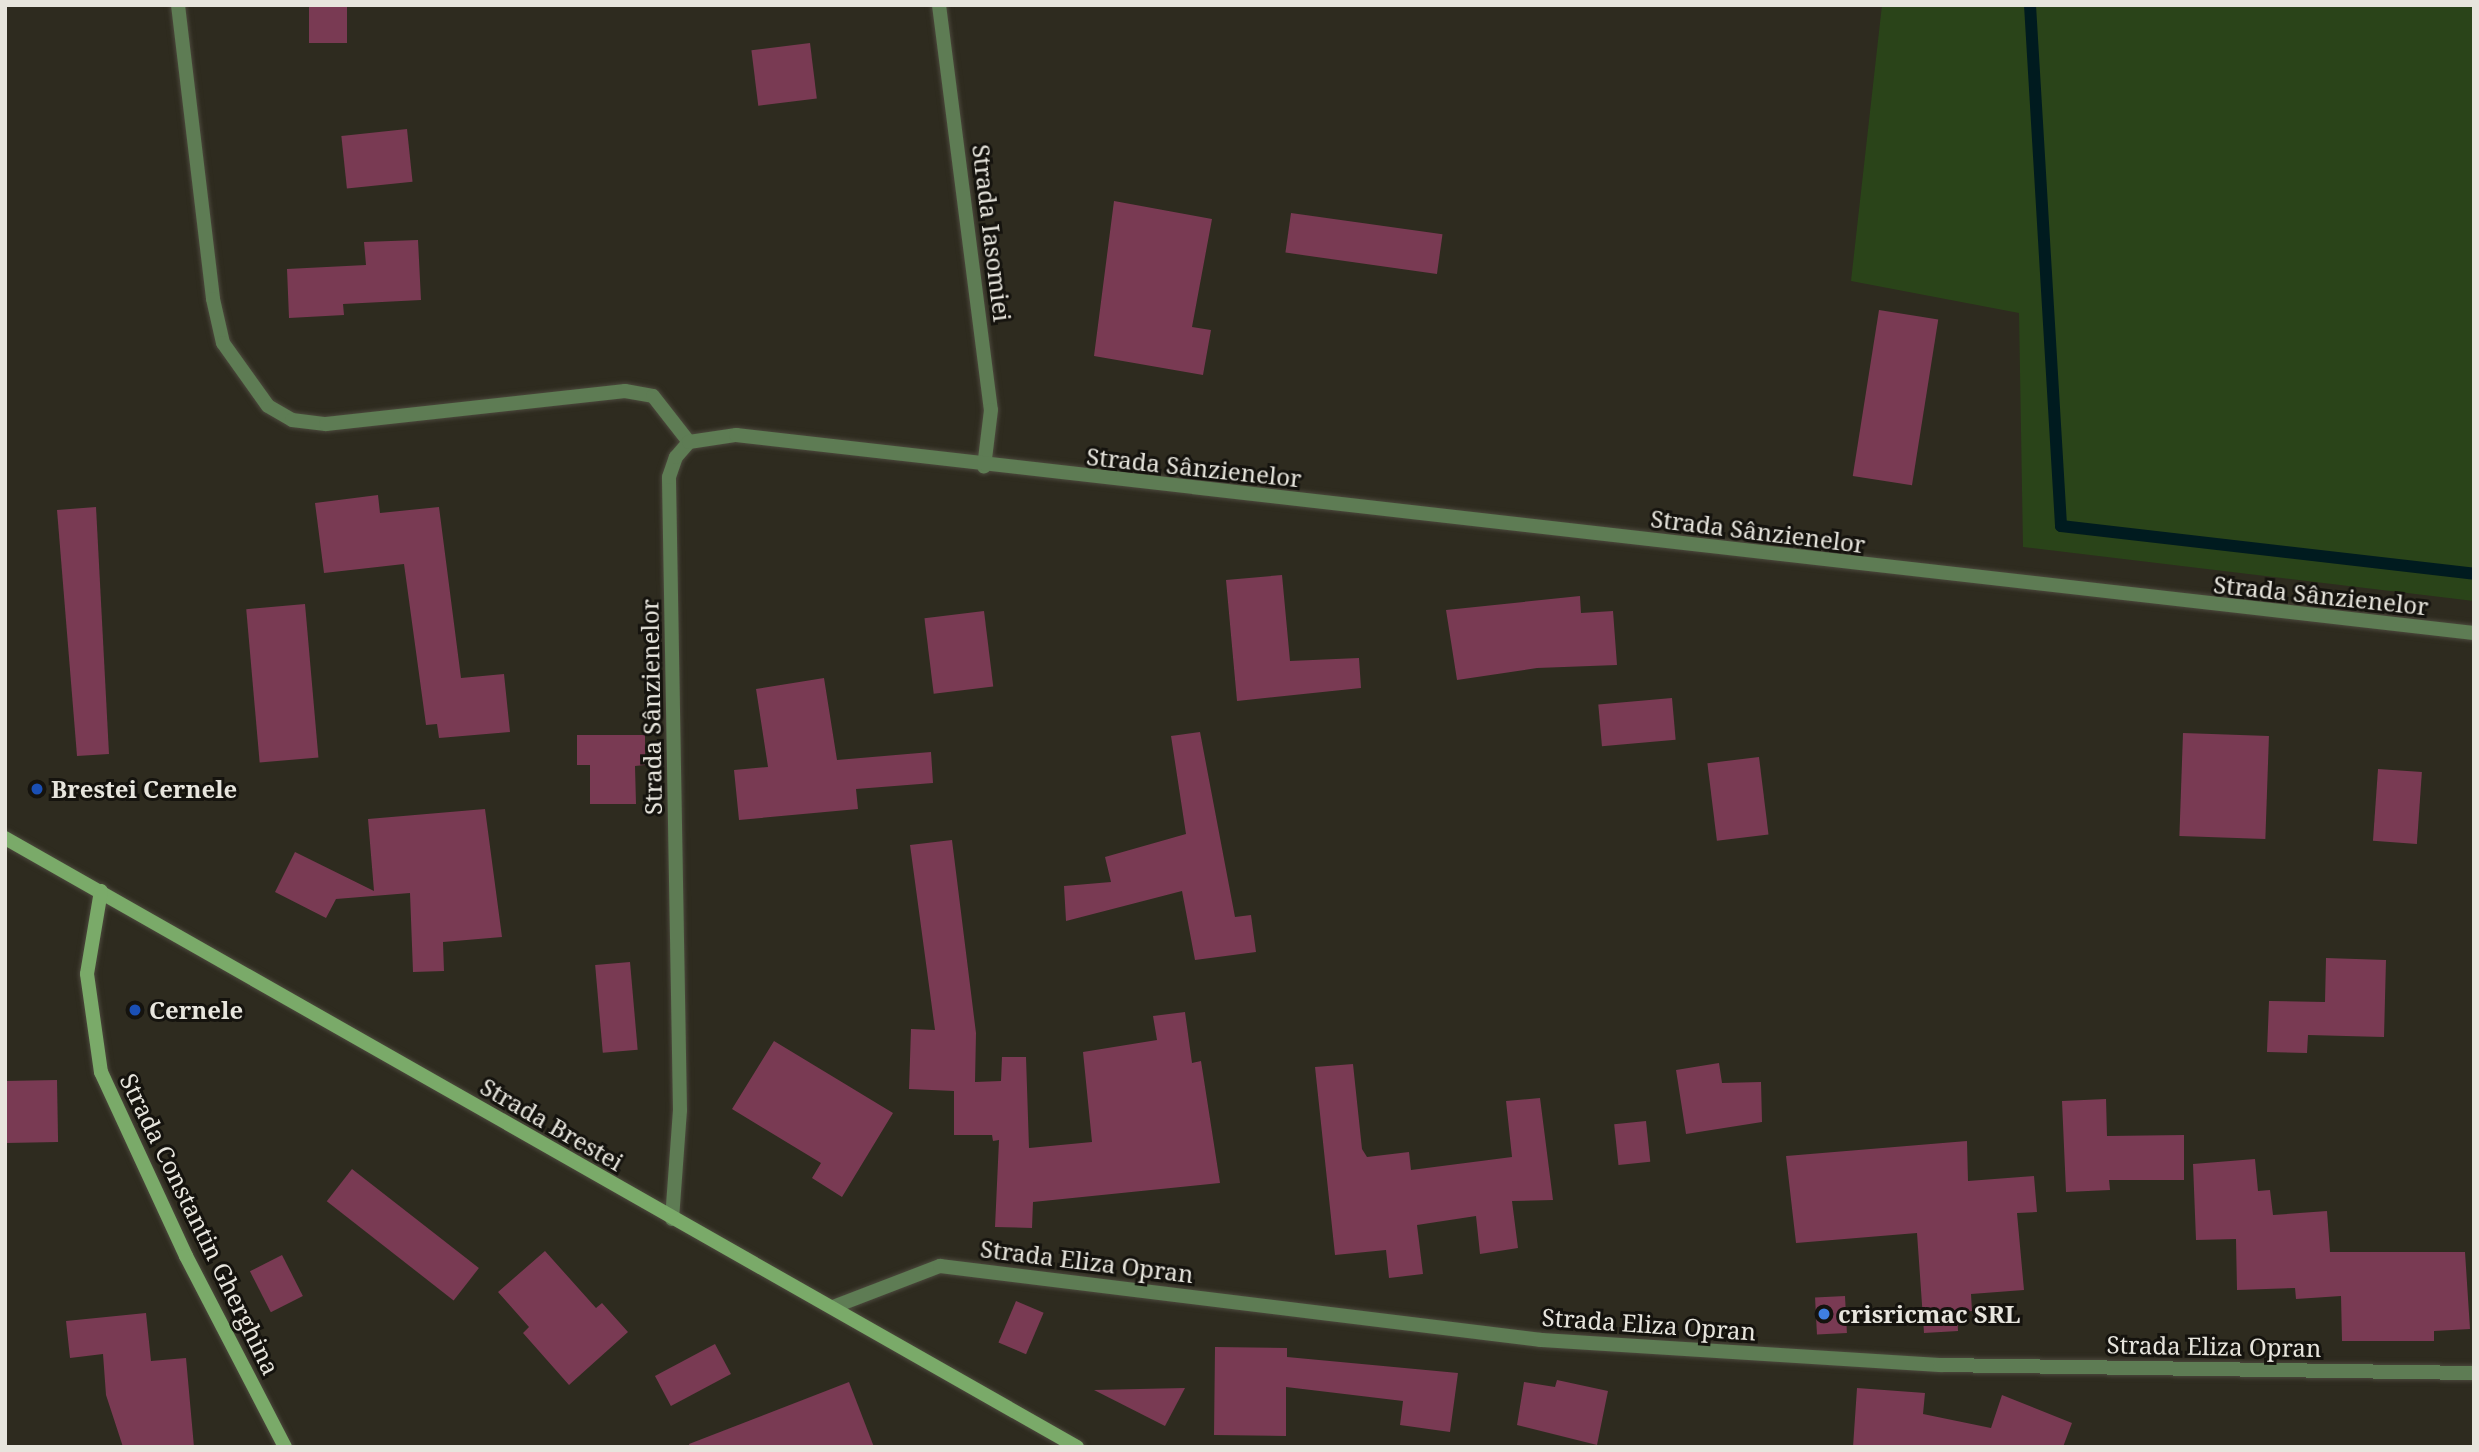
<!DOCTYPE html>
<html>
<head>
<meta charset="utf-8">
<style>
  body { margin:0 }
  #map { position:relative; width:2479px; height:1452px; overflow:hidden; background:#2e2b1f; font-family:"Noto Serif",serif }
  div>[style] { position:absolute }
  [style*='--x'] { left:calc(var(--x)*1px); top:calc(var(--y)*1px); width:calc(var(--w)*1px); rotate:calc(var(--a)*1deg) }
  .green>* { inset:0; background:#2a4419 }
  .stream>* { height:12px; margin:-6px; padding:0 6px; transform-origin:6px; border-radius:6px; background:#001b1f }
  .building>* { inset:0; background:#793a53; transform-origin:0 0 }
  .roads { filter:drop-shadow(0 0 2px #4c493d) drop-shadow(0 0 2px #4c493d) }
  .lane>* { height:14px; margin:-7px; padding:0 7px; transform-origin:7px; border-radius:7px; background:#5e7c54 }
  .street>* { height:14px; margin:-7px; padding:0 7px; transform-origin:7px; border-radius:7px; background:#5e7c54 }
  .secondary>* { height:14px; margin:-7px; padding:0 7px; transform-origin:7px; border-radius:7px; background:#7aaa69 }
  .dots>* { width:19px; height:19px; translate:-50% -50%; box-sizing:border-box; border:4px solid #15130e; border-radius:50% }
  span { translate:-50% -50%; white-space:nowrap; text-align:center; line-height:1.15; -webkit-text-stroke:6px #15130e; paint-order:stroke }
  .street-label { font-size:24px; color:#e7e5dd }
  .poi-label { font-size:24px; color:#e7e5dd; font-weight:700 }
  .left { translate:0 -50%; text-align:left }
  .frame { position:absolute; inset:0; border:7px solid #e7e5dd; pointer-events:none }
</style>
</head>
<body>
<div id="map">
  <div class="green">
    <i style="clip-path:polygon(1882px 5px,2474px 5px,2474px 601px,2023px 547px,2019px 313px,1851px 281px)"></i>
  </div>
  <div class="stream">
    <i style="--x:2030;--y:5;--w:522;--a:86.59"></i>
    <i style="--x:2061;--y:526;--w:416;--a:6.6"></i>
  </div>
  <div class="building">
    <i style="left:309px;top:5px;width:38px;height:38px"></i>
    <i style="left:810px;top:43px;width:56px;height:59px;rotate:83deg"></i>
    <i style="left:407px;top:129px;width:53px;height:66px;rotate:84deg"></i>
    <i style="clip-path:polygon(1114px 201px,1212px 219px,1192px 327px,1211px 330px,1203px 375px,1094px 356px)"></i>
    <i style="left:1291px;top:213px;width:153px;height:40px;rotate:8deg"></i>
    <i style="clip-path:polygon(418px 240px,421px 300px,343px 304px,344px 315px,289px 318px,287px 269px,366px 265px,364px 242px)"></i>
    <i style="left:1879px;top:310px;width:60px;height:168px;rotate:9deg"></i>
    <i style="clip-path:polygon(378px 495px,380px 513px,439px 507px,461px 678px,504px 674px,510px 732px,439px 738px,437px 724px,426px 725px,404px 564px,324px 573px,315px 503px)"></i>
    <i style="clip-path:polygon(96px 507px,109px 754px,77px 756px,57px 510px)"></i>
    <i style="clip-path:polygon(1282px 575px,1290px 661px,1359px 658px,1361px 688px,1237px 701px,1226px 580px)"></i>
    <i style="clip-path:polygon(1580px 596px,1581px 613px,1613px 611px,1617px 665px,1537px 668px,1457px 680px,1446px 610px)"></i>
    <i style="left:305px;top:604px;width:154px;height:59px;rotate:85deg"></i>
    <i style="left:984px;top:611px;width:76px;height:60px;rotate:83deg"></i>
    <i style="clip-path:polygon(824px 678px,837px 760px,931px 752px,933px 783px,856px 789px,858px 809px,739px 820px,734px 770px,768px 767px,756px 689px)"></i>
    <i style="left:1672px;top:698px;width:42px;height:74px;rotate:85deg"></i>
    <i style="clip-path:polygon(1200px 732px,1235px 917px,1251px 915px,1256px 952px,1195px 960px,1182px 891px,1066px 921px,1064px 886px,1111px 882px,1105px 857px,1186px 834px,1171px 736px)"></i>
    <i style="left:2183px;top:733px;width:86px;height:103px;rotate:2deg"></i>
    <i style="clip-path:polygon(577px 735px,645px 735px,645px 765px,635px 766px,636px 804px,590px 804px,590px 765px,577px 765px)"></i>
    <i style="left:1759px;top:757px;width:78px;height:52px;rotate:83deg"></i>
    <i style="left:2378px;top:769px;width:44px;height:72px;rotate:4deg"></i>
    <i style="clip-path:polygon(485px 809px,502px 937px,443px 942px,444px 971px,413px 972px,410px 893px,336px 899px,326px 918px,275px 892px,295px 852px,374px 891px,368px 819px)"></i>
    <i style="clip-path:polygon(952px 840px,976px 1033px,975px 1082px,1001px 1081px,1002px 1057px,1026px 1057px,1029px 1148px,1092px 1142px,1083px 1052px,1157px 1040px,1153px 1016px,1185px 1012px,1192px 1063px,1201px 1061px,1220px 1183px,1033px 1202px,1032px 1228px,995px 1227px,999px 1140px,993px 1141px,992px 1135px,954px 1135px,954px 1091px,909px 1089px,911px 1029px,935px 1030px,910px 845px)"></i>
    <i style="clip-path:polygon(2326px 958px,2386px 960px,2384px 1037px,2308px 1035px,2307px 1053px,2267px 1052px,2269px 1001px,2325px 1002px)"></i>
    <i style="left:630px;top:962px;width:88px;height:35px;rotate:85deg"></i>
    <i style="clip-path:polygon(774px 1041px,893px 1113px,842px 1197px,812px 1178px,821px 1163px,732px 1109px)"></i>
    <i style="clip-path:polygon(1719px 1063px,1722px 1083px,1761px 1082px,1762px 1122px,1686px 1134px,1676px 1070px)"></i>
    <i style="clip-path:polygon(1353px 1064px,1362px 1149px,1367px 1157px,1409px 1152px,1411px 1170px,1512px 1157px,1506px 1101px,1540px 1098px,1553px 1200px,1512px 1201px,1518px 1248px,1480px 1254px,1476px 1216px,1417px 1225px,1423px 1274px,1389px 1278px,1386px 1250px,1335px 1255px,1315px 1067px)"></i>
    <i style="left:57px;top:1080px;width:62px;height:52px;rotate:89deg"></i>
    <i style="clip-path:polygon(2106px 1099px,2107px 1136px,2184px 1135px,2184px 1180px,2109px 1180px,2110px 1190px,2066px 1192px,2062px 1101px)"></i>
    <i style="left:1646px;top:1121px;width:41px;height:32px;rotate:84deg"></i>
    <i style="clip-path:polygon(1967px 1141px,1968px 1181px,2034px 1176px,2037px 1212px,2017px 1213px,2024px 1290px,1971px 1294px,1972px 1311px,1957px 1312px,1958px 1331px,1924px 1333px,1917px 1233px,1796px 1243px,1786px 1156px)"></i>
    <i style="clip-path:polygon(2255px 1159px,2258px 1191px,2270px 1190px,2273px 1215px,2327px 1211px,2330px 1252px,2465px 1252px,2470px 1329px,2434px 1331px,2434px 1341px,2342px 1341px,2341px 1296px,2296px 1299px,2295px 1288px,2237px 1290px,2236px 1239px,2196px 1240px,2193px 1164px)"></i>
    <i style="left:352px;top:1169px;width:161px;height:41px;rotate:38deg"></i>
    <i style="clip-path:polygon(545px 1251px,596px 1308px,602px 1303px,628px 1332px,569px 1385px,523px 1333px,529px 1327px,498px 1292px)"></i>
    <i style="left:282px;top:1255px;width:46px;height:36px;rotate:63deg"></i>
    <i style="left:1845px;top:1296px;width:37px;height:30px;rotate:87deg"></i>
    <i style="left:1016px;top:1301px;width:30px;height:45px;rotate:23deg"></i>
    <i style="clip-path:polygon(146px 1313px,151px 1361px,186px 1358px,194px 1447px,123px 1447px,106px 1395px,103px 1354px,70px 1358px,66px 1321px)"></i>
    <i style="left:715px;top:1344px;width:34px;height:68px;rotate:62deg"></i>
    <i style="clip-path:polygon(1215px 1347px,1287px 1348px,1287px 1357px,1458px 1373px,1450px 1432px,1400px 1425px,1403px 1401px,1286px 1387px,1286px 1436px,1214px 1435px)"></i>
    <i style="clip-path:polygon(1557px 1380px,1608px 1391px,1597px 1445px,1517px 1425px,1524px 1382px,1555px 1387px)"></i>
    <i style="clip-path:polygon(849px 1382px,874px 1447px,690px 1447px,689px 1444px)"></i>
    <i style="clip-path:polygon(1185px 1388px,1165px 1426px,1094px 1390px)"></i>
    <i style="clip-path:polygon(1857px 1388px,1925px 1393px,1923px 1414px,1991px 1428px,2002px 1395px,2072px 1423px,2063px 1447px,1853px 1447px)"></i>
  </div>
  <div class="roads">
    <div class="lane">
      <i style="--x:178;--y:5;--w:296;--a:83.2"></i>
      <i style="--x:213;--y:299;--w:45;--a:77.2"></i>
      <i style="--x:223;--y:343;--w:77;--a:54.5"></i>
      <i style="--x:268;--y:406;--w:28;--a:30"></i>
      <i style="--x:292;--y:420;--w:34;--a:7"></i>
      <i style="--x:326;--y:424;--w:301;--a:-6.3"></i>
      <i style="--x:625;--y:391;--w:28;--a:10"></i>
      <i style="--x:653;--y:396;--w:58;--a:52"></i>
    </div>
    <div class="street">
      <i style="--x:939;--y:5;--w:408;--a:82.7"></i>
      <i style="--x:991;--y:410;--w:57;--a:97"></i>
      <i style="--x:672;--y:1219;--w:109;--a:-85.8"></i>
      <i style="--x:680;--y:1110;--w:633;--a:-91"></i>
      <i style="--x:669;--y:477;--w:21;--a:-71"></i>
      <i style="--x:676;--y:457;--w:20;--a:-49"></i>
      <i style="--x:689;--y:442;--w:48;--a:-8.5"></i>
      <i style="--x:736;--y:435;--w:1749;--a:6.5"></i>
      <i style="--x:833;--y:1307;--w:115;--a:-21"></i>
      <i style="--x:940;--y:1266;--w:606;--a:7.02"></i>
      <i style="--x:1541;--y:1340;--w:400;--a:3.6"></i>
      <i style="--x:1940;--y:1365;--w:534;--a:0.86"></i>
    </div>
    <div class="secondary">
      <i style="--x:5;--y:838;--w:1233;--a:29.6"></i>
      <i style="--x:101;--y:891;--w:84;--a:99.6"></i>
      <i style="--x:87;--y:974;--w:99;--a:81.9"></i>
      <i style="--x:101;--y:1072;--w:203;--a:65.2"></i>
      <i style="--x:186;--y:1256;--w:215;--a:62.6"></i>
    </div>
  </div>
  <div class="dots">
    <i style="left:37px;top:789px;background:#1a4fb4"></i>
    <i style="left:135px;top:1010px;background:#1a4fb4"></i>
    <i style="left:1824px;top:1314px;background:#3f7fe0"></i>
  </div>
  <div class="street-label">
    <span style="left:992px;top:233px;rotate:83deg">Strada Iasomiei</span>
    <span style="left:1194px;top:467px;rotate:6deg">Strada Sânzienelor</span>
    <span style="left:1758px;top:531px;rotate:7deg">Strada Sânzienelor</span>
    <span style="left:2321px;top:595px;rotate:6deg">Strada Sânzienelor</span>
    <span style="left:651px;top:707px;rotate:-91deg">Strada Sânzienelor</span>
    <span style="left:552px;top:1124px;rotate:30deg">Strada Brestei</span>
    <span style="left:200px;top:1224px;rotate:64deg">Strada Constantin Gherghina</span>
    <span style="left:1087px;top:1261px;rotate:7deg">Strada Eliza Opran</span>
    <span style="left:1649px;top:1324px;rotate:4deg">Strada Eliza Opran</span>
    <span style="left:2214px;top:1346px;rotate:1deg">Strada Eliza Opran</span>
  </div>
  <div class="poi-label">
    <span class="left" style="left:51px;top:789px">Brestei Cernele</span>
    <span class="left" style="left:149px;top:1010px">Cernele</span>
    <span class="left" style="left:1838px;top:1314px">crisricmac SRL</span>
  </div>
  <div class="frame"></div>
</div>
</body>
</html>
